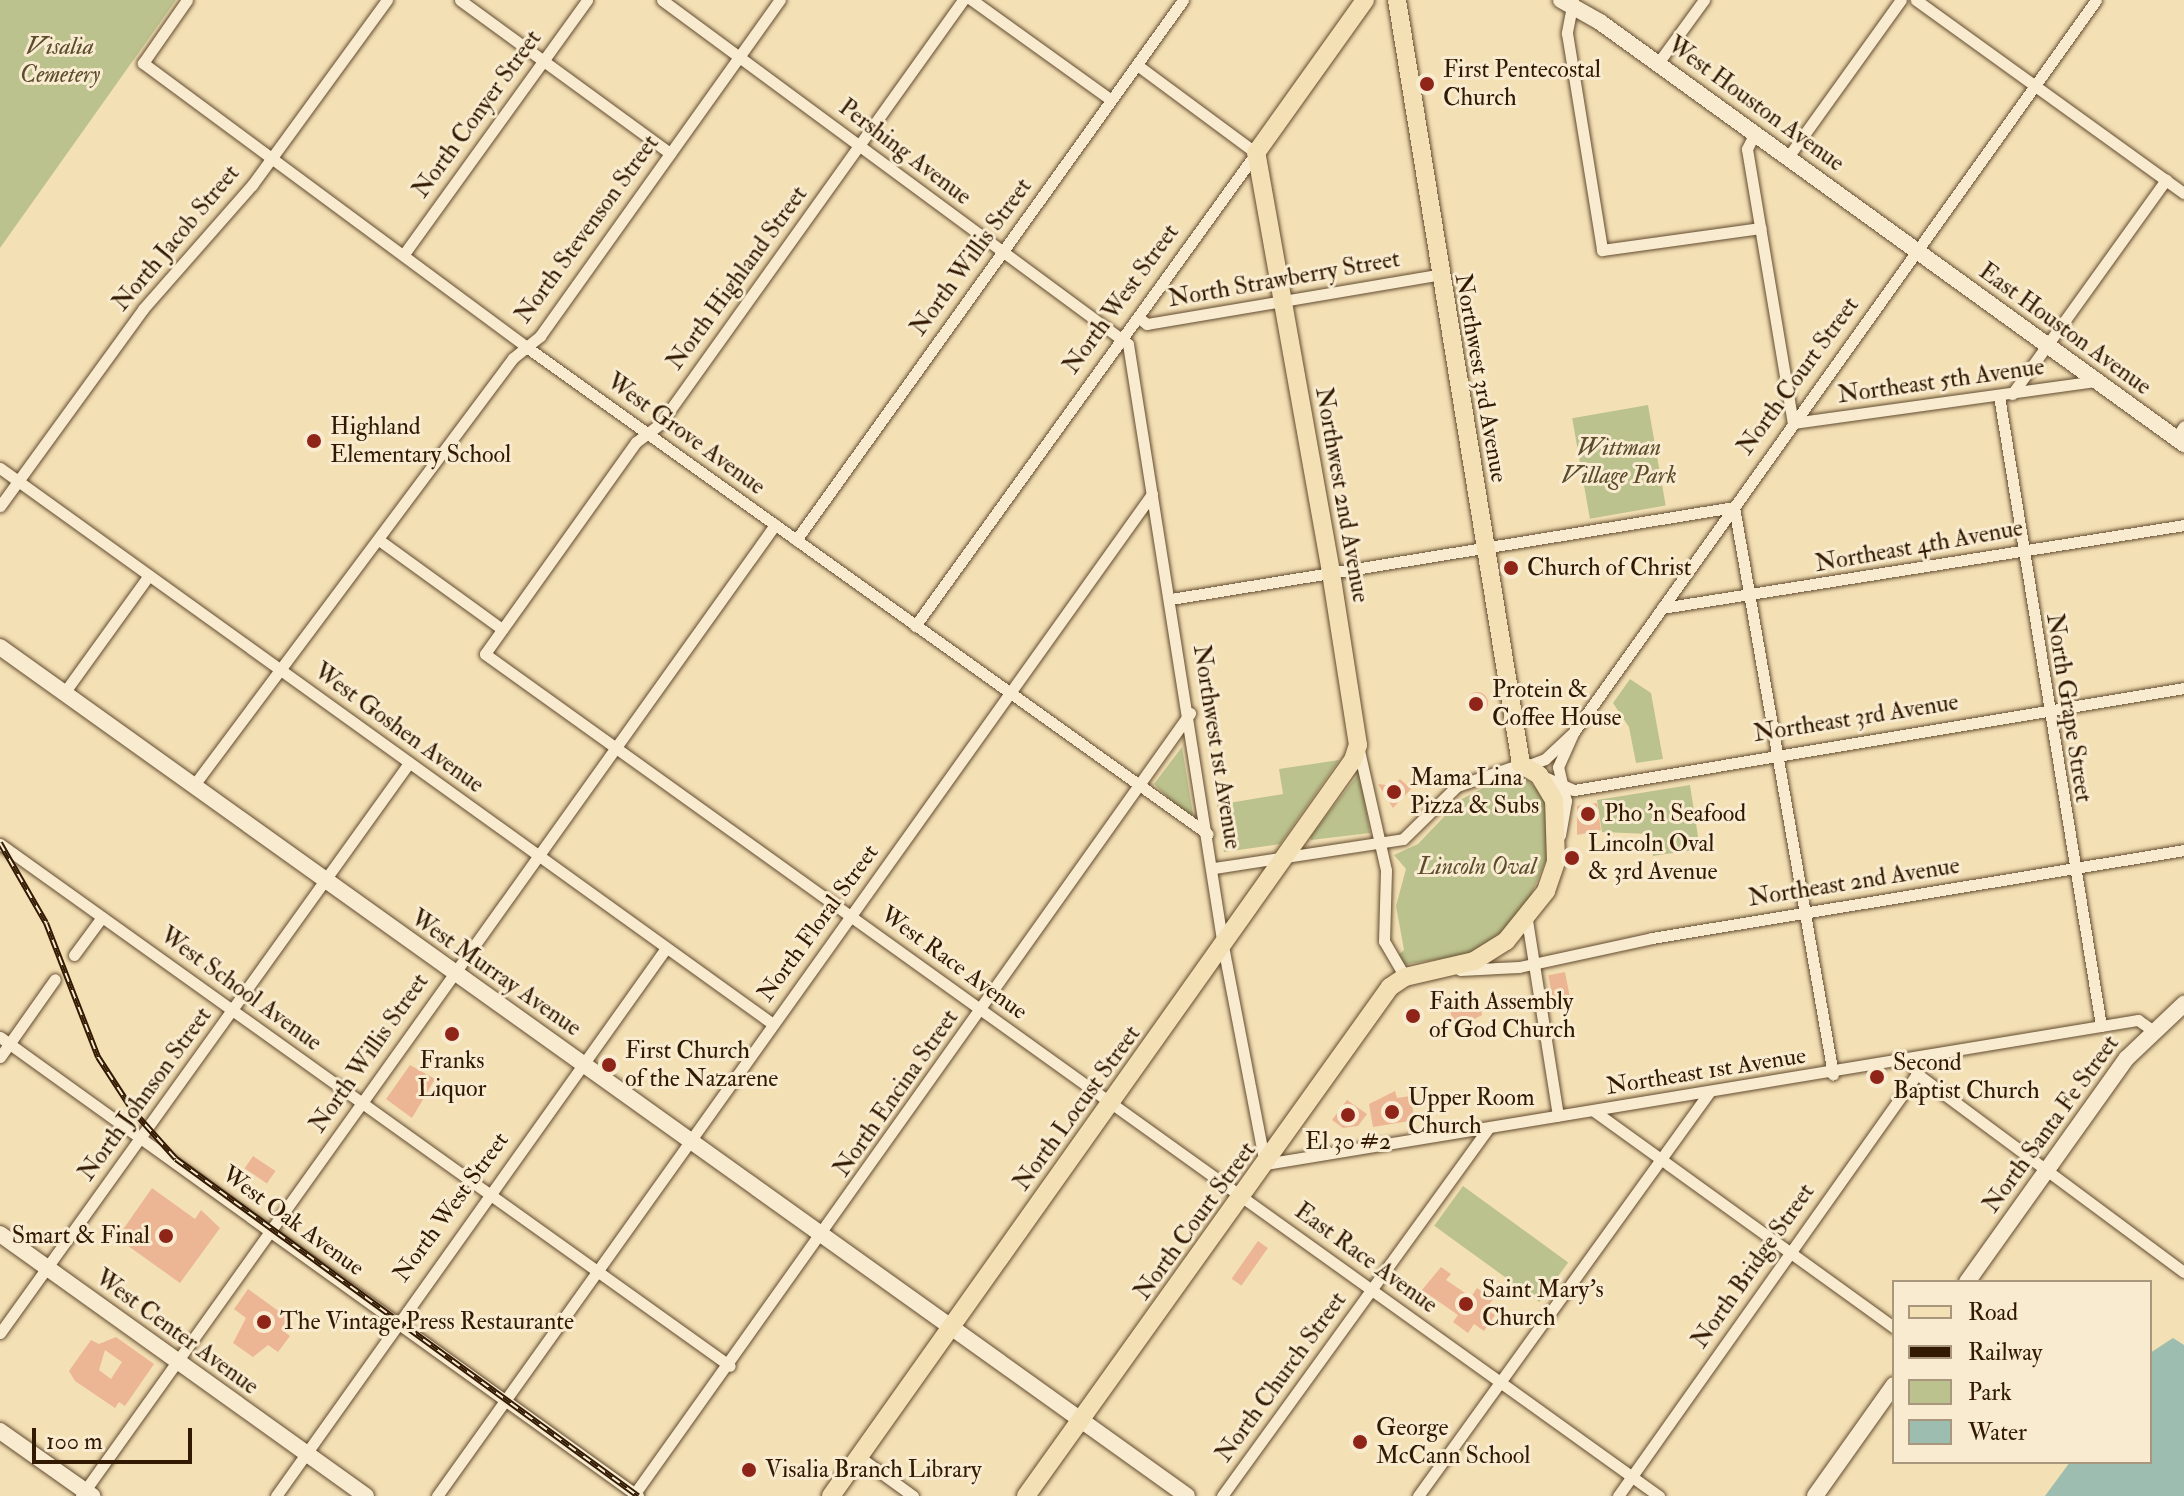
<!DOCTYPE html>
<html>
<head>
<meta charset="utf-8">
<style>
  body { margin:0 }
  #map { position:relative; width:2184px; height:1496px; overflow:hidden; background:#f4e0b5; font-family:"IM FELL Double Pica",serif }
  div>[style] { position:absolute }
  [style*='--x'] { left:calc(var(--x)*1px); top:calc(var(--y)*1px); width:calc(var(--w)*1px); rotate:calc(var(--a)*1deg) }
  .green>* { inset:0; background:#bcc28d; transform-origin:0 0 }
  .water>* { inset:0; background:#9cbdb0 }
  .building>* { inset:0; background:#ecb593; transform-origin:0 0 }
  .round { border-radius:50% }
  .roads { filter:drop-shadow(0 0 2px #624b2f) drop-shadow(0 0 2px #624b2f) }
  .street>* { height:11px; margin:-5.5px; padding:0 5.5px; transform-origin:5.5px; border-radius:5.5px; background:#f8ebcf }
  .secondary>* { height:16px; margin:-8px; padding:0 8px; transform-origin:8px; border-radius:8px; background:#f8ebcf }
  .primary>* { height:18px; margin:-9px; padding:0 9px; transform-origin:9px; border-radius:9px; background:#f4e0b5 }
  .rail>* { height:6px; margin-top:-3px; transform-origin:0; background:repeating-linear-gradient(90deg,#f8ebcf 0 9px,#321902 0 18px); box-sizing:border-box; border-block:2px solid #321902 }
  .dots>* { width:22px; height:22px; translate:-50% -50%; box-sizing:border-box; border:4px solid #f8ebcf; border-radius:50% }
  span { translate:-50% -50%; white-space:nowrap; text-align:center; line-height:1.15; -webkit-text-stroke:6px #f8ebcf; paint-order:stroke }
  .park-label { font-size:24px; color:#5b4c2c; font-style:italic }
  .poi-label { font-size:24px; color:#321902 }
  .left { translate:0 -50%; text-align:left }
  .right { translate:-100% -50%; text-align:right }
  .street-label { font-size:24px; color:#321902 }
  .legend { position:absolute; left:1892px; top:1280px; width:260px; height:184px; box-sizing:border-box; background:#f8ebcf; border:2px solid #a9977d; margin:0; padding:10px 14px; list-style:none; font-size:24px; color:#321902 }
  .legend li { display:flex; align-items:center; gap:16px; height:40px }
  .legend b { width:40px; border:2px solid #a9977d }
  .scale { position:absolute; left:32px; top:1428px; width:160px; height:36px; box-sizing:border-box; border:4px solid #321902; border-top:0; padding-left:10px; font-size:24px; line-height:28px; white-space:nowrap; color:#321902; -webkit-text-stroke:6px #f8ebcf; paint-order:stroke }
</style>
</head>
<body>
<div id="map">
  <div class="green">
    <i style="clip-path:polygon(0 0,176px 0,0 248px)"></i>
    <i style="left:1648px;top:405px;width:102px;height:77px;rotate:80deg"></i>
    <i style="clip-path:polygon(1630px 679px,1651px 693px,1663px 759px,1636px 763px,1629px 727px,1613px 703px)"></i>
    <i style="clip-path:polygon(1182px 747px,1193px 814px,1187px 816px,1154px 784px)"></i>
    <i style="clip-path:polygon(1339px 760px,1280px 844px,1224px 852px,1217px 805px,1283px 794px,1279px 769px)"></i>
    <i style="clip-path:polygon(1518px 770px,1549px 802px,1549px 853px,1528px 902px,1507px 928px,1472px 954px,1401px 965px,1395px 958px,1404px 950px,1396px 906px,1406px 869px,1394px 855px,1418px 844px,1460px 800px)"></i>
    <i style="clip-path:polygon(1360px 772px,1370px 833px,1311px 840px,1310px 837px)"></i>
    <i style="clip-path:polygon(1690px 785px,1700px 849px,1653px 856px,1649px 834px,1602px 832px,1597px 800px)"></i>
    <i style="left:1463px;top:1186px;width:130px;height:49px;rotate:36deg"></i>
  </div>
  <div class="water">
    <i style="clip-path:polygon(2173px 1338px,2184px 1345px,2184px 1496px,2045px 1496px,2070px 1462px,2150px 1462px,2150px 1353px)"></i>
  </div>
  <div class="building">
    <i class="round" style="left:1466px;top:692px;width:22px;height:22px"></i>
    <i style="clip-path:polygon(1400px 779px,1411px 789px,1393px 808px,1378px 784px,1393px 786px)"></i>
    <i style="clip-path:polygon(1597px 803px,1601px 830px,1577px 835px,1577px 806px)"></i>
    <i style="left:1565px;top:972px;width:31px;height:17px;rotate:79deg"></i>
    <i style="clip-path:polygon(1479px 997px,1482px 1015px,1455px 1029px,1448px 1003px)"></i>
    <i style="clip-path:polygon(410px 1065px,435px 1079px,412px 1118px,386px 1099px)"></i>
    <i style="clip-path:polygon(1395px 1091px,1397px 1098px,1410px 1096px,1415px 1120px,1373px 1127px,1369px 1104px)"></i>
    <i style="clip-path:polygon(1347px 1100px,1367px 1114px,1358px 1126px,1343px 1128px,1332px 1120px)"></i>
    <i style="left:253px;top:1156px;width:27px;height:15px;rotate:34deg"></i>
    <i style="clip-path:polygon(152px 1188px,195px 1219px,201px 1210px,220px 1228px,180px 1283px,117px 1238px)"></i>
    <i style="left:1258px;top:1241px;width:12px;height:46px;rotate:35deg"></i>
    <i style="clip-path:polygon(1441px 1267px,1451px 1274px,1446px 1280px,1471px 1297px,1477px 1288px,1493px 1299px,1486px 1309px,1495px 1315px,1484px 1331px,1474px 1324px,1468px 1333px,1453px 1322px,1458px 1315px,1422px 1290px)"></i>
    <i style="clip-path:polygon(248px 1289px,288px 1318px,281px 1329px,290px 1336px,278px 1352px,268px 1345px,253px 1357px,233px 1343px,246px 1318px,234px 1309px)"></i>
    <i style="clip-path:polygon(evenodd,116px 1337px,154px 1364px,125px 1406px,119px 1402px,115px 1408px,75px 1381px,69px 1371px,91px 1340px,99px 1344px,116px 1337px,105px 1350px,122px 1362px,111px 1379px,99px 1370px,105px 1350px)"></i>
  </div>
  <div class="roads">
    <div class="street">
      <i style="--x:187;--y:0;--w:77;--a:124.9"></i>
      <i style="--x:143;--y:63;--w:475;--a:36.5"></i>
      <i style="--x:525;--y:346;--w:839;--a:35.55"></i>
      <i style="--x:460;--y:0;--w:260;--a:36.1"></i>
      <i style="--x:662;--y:0;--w:579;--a:36.43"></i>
      <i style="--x:1128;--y:344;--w:609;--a:81.03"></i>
      <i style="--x:1223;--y:946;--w:222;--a:79.1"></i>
      <i style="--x:1265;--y:1164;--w:885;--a:-9.37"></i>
      <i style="--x:2138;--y:1020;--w:16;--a:35"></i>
      <i style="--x:963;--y:0;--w:521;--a:125.55"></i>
      <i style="--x:660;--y:424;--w:30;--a:143"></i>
      <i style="--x:636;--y:442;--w:260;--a:125.5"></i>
      <i style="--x:485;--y:654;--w:1445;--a:35.65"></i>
      <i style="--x:972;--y:0;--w:171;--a:35.7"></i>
      <i style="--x:1916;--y:0;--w:330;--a:35.8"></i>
      <i style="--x:1573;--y:1;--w:33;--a:101"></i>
      <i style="--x:1567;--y:33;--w:220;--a:80.8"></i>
      <i style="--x:1602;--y:250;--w:160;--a:-7.9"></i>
      <i style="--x:1658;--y:63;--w:78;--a:-53.9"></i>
      <i style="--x:1755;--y:133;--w:18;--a:117"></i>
      <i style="--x:1747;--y:149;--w:278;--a:80.5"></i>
      <i style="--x:1793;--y:423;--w:305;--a:-7.9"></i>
      <i style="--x:1788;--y:157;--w:193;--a:-54.3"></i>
      <i style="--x:404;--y:254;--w:313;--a:-54.2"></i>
      <i style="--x:1139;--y:318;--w:10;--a:37"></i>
      <i style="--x:1147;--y:324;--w:295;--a:-9.6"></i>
      <i style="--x:2012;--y:394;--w:264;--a:-54.3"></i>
      <i style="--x:1999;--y:396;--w:638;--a:80.8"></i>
      <i style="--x:2176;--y:438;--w:14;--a:-56"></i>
      <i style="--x:0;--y:468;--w:952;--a:35.73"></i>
      <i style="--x:0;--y:506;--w:243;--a:-54"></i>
      <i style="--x:143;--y:309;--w:165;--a:-48.7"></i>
      <i style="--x:252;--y:185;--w:229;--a:-53.9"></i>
      <i style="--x:379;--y:540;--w:152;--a:35.9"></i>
      <i style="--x:796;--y:540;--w:664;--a:-54.37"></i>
      <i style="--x:1171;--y:599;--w:570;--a:-9.28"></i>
      <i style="--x:1734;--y:507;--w:576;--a:80.1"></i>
      <i style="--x:1662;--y:608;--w:529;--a:-9.03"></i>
      <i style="--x:915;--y:626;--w:583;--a:-54.21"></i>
      <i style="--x:1256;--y:153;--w:148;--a:-143.5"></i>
      <i style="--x:64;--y:693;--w:145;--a:-54.2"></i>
      <i style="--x:1358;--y:746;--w:127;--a:77.3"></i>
      <i style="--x:1386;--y:870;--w:71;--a:91.6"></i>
      <i style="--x:1384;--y:941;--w:42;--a:59.7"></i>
      <i style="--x:1527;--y:766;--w:19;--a:-21"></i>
      <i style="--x:1545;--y:759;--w:38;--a:-43"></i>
      <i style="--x:1573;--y:733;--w:900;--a:-54.49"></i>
      <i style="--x:1540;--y:775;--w:37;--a:24"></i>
      <i style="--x:1574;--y:790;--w:618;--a:-9.49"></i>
      <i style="--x:194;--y:785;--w:533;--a:-53.24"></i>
      <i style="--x:513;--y:358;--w:35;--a:-39"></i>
      <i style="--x:540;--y:336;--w:413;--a:-54.5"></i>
      <i style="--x:1560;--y:835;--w:35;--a:-80"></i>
      <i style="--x:1566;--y:801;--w:35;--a:-103"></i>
      <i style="--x:1558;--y:767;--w:37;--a:-66"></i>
      <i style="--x:0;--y:844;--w:897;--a:35.57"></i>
      <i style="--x:1214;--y:868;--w:191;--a:-8.7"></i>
      <i style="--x:1403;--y:839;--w:76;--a:-44.5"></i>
      <i style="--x:1457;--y:786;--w:68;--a:-19"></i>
      <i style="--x:1527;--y:920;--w:198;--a:81"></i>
      <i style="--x:74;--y:955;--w:47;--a:-53.6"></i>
      <i style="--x:1460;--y:970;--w:59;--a:-2.9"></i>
      <i style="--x:1519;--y:967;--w:136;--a:-12.3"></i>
      <i style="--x:1652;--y:938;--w:539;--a:-9.39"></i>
      <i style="--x:0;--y:1037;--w:786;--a:35.73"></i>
      <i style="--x:0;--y:1057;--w:95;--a:-54.8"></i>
      <i style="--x:1917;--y:1074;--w:332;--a:36.6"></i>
      <i style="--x:1594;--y:1111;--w:370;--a:35.8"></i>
      <i style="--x:0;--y:1333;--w:702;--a:-54.34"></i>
      <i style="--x:858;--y:1456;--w:68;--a:36"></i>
      <i style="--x:81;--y:1496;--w:1194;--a:-54.45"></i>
      <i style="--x:276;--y:1496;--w:673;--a:-54.56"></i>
      <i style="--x:437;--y:1496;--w:1231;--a:-54.49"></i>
      <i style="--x:633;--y:1496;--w:961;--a:-54.57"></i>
      <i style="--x:1222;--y:1496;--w:453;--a:-54.1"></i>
      <i style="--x:1418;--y:1496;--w:499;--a:-54.2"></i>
      <i style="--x:1618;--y:1496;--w:517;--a:-54.68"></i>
      <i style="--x:1917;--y:1074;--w:15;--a:-113"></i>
    </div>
    <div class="secondary">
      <i style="--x:1561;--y:0;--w:45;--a:29.4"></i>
      <i style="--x:1600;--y:22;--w:721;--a:35.85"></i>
      <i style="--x:0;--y:647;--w:1459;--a:35.57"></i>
      <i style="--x:0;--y:1234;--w:450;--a:35.6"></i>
      <i style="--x:1967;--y:1282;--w:275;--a:-54.5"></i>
      <i style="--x:2127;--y:1058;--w:79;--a:-43.5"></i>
      <i style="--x:0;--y:1431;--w:113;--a:35.2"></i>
      <i style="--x:1815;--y:1496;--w:136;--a:-54.6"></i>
    </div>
    <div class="primary">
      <i style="--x:831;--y:1496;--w:902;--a:-54.65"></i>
      <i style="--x:1353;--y:760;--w:16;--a:-72"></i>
      <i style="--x:1358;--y:745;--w:175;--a:-98.9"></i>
      <i style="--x:1331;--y:572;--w:426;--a:-100.1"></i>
      <i style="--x:1256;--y:153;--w:188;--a:-54.5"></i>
      <i style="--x:1026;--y:1496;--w:626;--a:-54.43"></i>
      <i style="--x:1390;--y:987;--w:18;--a:-34"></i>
      <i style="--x:1405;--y:977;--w:71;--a:-13.1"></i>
      <i style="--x:1474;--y:961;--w:38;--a:-32"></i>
      <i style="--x:1506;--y:941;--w:64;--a:-51.3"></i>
      <i style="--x:1546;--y:891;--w:31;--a:-71"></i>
      <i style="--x:1556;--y:862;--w:62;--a:-91.8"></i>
      <i style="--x:1554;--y:800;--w:29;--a:-121"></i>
      <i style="--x:1539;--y:775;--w:21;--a:-149"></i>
      <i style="--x:1521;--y:764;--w:774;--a:-99.22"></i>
    </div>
  </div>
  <div class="rail">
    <i style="--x:0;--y:843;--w:92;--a:60.1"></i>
    <i style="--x:46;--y:923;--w:144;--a:68.8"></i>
    <i style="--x:98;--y:1057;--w:64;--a:57.1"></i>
    <i style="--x:133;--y:1111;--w:64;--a:48.1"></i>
    <i style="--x:176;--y:1159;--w:572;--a:36.11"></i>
  </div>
  <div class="dots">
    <i style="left:1427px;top:84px;background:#8f2418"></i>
    <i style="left:314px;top:441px;background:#8f2418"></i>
    <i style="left:1511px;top:568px;background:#8f2418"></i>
    <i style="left:1476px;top:704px;background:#8f2418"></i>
    <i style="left:1394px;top:792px;background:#8f2418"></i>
    <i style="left:1588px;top:814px;background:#8f2418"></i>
    <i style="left:1572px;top:858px;background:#8f2418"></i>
    <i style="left:1413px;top:1016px;background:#8f2418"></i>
    <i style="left:452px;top:1034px;background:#8f2418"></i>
    <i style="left:609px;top:1065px;background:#8f2418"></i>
    <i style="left:1877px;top:1077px;background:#8f2418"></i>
    <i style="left:1392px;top:1112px;background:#8f2418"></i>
    <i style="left:1348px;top:1115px;background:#8f2418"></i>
    <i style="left:166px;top:1236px;background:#8f2418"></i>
    <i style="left:1466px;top:1304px;background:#8f2418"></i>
    <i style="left:264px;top:1322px;background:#8f2418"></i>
    <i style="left:1360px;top:1442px;background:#8f2418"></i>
    <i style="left:749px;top:1470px;background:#8f2418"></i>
  </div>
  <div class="park-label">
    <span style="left:60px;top:61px">Visalia<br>Cemetery</span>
    <span style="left:1619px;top:462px">Wittman<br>Village Park</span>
    <span style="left:1477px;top:867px">Lincoln Oval</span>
  </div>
  <div class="poi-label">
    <span class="left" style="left:1443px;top:84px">First Pentecostal<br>Church</span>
    <span class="left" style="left:330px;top:441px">Highland<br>Elementary School</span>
    <span class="left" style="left:1527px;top:568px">Church of Christ</span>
    <span class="left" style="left:1492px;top:704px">Protein &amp;<br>Coffee House</span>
    <span class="left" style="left:1410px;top:792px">Mama Lina<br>Pizza &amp; Subs</span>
    <span class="left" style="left:1604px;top:814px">Pho 'n Seafood</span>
    <span class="left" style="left:1588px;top:858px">Lincoln Oval<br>&amp; 3rd Avenue</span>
    <span class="left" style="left:1429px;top:1016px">Faith Assembly<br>of God Church</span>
    <span class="left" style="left:625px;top:1065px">First Church<br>of the Nazarene</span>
    <span style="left:452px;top:1075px">Franks<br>Liquor</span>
    <span class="left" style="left:1893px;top:1077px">Second<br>Baptist Church</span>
    <span class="left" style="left:1408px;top:1112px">Upper Room<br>Church</span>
    <span style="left:1348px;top:1142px">El 30 #2</span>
    <span class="right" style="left:150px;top:1236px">Smart &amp; Final</span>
    <span class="left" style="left:1482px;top:1304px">Saint Mary's<br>Church</span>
    <span class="left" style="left:280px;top:1322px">The Vintage Press Restaurante</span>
    <span class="left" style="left:1376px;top:1442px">George<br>McCann School</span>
    <span class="left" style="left:765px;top:1470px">Visalia Branch Library</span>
  </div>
  <div class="street-label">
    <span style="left:1756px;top:104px;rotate:36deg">West Houston Avenue</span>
    <span style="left:477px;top:114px;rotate:-54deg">North Conyer Street</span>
    <span style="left:905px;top:152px;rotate:37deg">Pershing Avenue</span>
    <span style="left:587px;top:229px;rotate:-54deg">North Stevenson Street</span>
    <span style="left:176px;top:238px;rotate:-50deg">North Jacob Street</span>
    <span style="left:971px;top:257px;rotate:-54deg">North Willis Street</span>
    <span style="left:737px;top:278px;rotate:-54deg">North Highland Street</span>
    <span style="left:1284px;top:279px;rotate:-10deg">North Strawberry Street</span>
    <span style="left:1121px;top:299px;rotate:-54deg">North West Street</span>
    <span style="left:2065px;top:329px;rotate:36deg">East Houston Avenue</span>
    <span style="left:1798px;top:376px;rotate:-54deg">North Court Street</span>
    <span style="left:1481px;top:378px;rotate:80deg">Northwest 3rd Avenue</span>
    <span style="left:1941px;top:381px;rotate:-8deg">Northeast 5th Avenue</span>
    <span style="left:686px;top:434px;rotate:36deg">West Grove Avenue</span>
    <span style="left:1342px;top:495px;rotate:80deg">Northwest 2nd Avenue</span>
    <span style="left:1919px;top:546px;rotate:-10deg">Northeast 4th Avenue</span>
    <span style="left:2069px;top:708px;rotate:81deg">North Grape Street</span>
    <span style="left:1856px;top:718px;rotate:-9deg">Northeast 3rd Avenue</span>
    <span style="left:399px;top:728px;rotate:36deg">West Goshen Avenue</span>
    <span style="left:1217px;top:747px;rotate:81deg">Northwest 1st Avenue</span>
    <span style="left:1854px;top:882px;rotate:-9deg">Northeast 2nd Avenue</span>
    <span style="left:818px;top:923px;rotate:-54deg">North Floral Street</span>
    <span style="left:954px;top:963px;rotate:36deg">West Race Avenue</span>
    <span style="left:496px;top:973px;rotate:35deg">West Murray Avenue</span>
    <span style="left:241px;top:989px;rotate:36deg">West School Avenue</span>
    <span style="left:369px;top:1053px;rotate:-55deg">North Willis Street</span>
    <span style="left:1706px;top:1071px;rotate:-9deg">Northeast 1st Avenue</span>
    <span style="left:896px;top:1093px;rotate:-55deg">North Encina Street</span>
    <span style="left:145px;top:1094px;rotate:-54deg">North Johnson Street</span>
    <span style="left:1077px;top:1108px;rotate:-54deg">North Locust Street</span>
    <span style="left:2051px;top:1124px;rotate:-54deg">North Santa Fe Street</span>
    <span style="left:451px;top:1207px;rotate:-54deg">North West Street</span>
    <span style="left:293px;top:1221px;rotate:36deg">West Oak Avenue</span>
    <span style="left:1195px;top:1221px;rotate:-54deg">North Court Street</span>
    <span style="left:1366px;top:1258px;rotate:36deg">East Race Avenue</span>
    <span style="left:1753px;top:1266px;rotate:-55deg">North Bridge Street</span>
    <span style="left:177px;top:1332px;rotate:36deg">West Center Avenue</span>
    <span style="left:1281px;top:1377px;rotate:-54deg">North Church Street</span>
  </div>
  <ul class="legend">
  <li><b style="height:10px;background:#f4e0b5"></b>Road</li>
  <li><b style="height:10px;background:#321902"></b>Railway</li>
  <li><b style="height:22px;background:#bcc28d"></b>Park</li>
  <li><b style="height:22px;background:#9cbdb0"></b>Water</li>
  </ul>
  <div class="scale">100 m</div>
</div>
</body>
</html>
